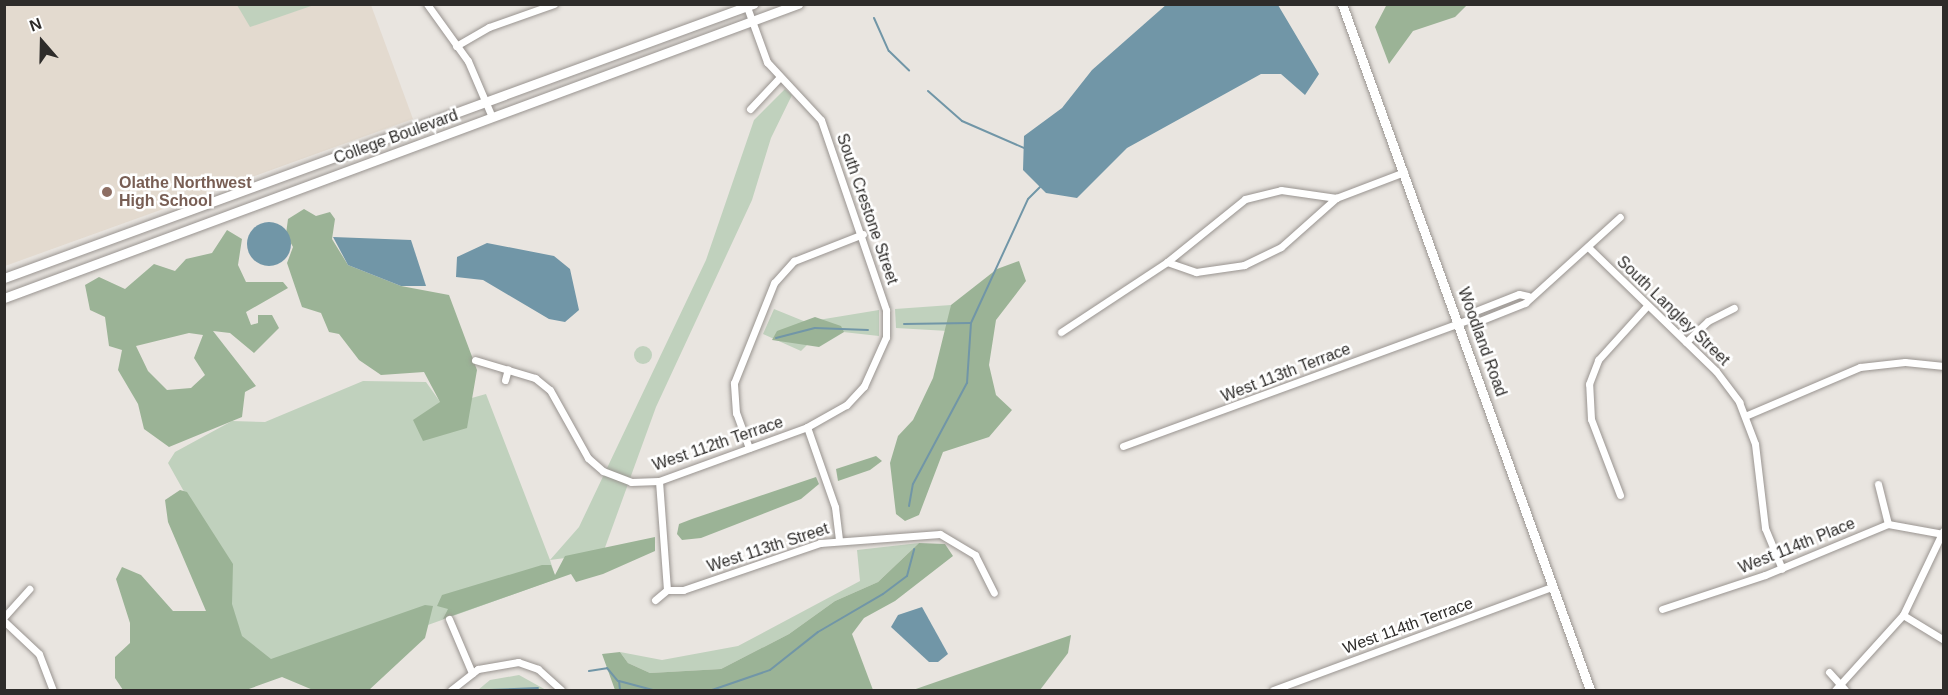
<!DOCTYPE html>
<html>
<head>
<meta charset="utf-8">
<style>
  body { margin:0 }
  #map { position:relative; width:1948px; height:695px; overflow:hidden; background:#e9e5e0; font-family:Helvetica,sans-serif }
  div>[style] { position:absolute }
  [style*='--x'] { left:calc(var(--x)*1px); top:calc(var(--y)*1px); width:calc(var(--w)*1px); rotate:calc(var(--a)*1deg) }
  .built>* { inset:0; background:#e3dacf }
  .green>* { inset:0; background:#c0d1bd }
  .round { border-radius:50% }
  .forest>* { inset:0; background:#9bb396 }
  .water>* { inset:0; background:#7196a7 }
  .stream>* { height:2px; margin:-1px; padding:0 1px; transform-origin:1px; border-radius:1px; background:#7196a7 }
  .roads { filter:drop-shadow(0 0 2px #999490) drop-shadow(0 0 2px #999490) }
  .minor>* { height:7px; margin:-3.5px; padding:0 3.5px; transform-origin:3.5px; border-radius:3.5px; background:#fff }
  .secondary>* { height:9px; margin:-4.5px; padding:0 4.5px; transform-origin:4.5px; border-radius:4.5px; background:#fff }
  .dots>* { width:16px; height:16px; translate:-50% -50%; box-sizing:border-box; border:3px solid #fff; border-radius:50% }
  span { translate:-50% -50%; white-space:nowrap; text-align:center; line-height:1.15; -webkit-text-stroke:5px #fff; paint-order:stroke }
  .street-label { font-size:16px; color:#2e2c2a }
  .education-label { font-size:16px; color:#785e54; font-weight:700 }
  .left { translate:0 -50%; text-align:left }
  .frame { position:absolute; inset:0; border:6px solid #2e2c2a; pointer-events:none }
  .north { position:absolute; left:12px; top:12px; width:60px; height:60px; -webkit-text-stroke:4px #fff; paint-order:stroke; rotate:340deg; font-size:16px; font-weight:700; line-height:24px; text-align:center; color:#2e2c2a }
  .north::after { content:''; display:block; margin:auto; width:21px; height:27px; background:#2e2c2a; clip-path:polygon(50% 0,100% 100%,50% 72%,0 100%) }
</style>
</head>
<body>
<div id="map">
  <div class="built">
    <i style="clip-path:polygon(5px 5px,371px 5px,413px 119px,5px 266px)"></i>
  </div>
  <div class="green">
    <i style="clip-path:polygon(237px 5px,237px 4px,314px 5px,250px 27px)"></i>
    <i style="clip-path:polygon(785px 89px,792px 95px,771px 138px,752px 200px,656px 407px,603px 553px,550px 560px,556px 579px,297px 672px,247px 656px,229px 608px,224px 563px,168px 463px,175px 452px,232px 421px,265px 422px,363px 381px,426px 382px,443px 406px,486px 394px,550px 560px,579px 527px,706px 260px,754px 120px)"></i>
    <i style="clip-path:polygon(951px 305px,948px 331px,896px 328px,895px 309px)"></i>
    <i style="clip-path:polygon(774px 309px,806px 322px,879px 310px,879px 336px,843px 332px,809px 343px,801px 351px,763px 334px)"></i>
    <i class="round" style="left:634px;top:346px;width:18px;height:18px"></i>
    <i style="clip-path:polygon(919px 543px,878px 582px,835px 601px,789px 634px,721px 669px,650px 673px,628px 663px,620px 652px,662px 660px,738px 646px,860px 581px,857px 550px)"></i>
    <i style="clip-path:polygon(519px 675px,546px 690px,478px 690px,490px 680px)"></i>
  </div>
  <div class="forest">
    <i style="clip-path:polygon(1387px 4px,1467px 4px,1467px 5px,1455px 17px,1413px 31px,1389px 64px,1375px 27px)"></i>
    <i style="clip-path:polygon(304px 209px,316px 216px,330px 212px,335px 219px,332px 239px,348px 265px,401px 286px,449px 295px,477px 370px,467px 428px,423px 441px,413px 420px,440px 402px,424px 372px,381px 375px,359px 360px,339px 334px,329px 332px,321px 313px,302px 307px,287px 263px,293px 247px,286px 234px,288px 219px)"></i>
    <i style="clip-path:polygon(evenodd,227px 230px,242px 239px,238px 265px,246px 282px,283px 282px,288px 288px,246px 312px,251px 325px,258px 323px,258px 315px,272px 315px,279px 328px,254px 353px,230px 333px,213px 331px,256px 386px,245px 392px,242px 417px,169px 447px,144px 429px,138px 404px,118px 370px,122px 350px,109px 346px,105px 317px,90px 310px,85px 285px,99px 277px,125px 289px,154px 264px,175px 271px,186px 259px,212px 253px,227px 230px,189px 333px,203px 335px,194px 358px,205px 375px,191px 388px,167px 390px,148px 371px,136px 346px,189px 333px)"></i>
    <i style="clip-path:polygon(1019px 261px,1026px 281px,996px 320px,989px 365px,996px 395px,1012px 410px,989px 437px,943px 452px,919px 515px,905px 521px,896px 514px,890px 463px,898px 436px,913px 420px,933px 378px,951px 305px,997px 269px)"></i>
    <i style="clip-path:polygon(815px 317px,841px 326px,844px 332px,819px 347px,772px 340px,777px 331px)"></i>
    <i style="clip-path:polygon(876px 456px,882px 461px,870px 470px,838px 481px,836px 469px)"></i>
    <i style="clip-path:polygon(816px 477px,819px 484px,801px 499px,701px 538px,682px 540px,677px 534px,679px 524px,692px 519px)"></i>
    <i style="clip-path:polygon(180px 490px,187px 492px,233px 564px,232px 604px,242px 636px,271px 659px,425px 605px,433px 606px,425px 638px,369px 690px,313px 690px,282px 677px,246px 690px,123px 690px,115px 678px,115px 657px,130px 643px,130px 623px,116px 579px,122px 567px,141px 575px,173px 611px,206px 611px,168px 522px,165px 500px)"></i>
    <i style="clip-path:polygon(655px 537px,655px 551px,603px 574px,576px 582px,571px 574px,443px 619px,448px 609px,437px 606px,442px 595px,542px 565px,551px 565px,555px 575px,565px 556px)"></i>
    <i style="clip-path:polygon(919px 543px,945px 544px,953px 556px,895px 601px,864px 618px,852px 634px,873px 690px,615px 690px,602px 654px,620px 652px,628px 663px,650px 673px,721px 669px,789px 634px,835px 601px,878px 582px)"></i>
    <i style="clip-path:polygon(1071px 635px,1068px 653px,1040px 690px,913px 690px)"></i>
  </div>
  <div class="water">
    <i style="clip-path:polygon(1167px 4px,1278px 5px,1319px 74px,1305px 95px,1281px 74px,1261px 74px,1127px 148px,1077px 198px,1046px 193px,1023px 170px,1024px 136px,1062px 108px,1092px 70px)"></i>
    <i class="round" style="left:247px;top:222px;width:44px;height:44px"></i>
    <i style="clip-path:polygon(333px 237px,411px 240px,426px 286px,401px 286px,348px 265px)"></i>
    <i style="clip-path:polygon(487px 243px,554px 256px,570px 269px,579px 310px,565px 322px,549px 319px,483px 280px,456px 277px,457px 257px)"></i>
    <i style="clip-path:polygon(922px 607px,948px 654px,938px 662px,929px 662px,891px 627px,898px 615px)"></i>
  </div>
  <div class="stream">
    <i style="--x:874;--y:18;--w:36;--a:66"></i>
    <i style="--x:889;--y:51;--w:28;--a:44"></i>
    <i style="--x:928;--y:91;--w:45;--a:41.4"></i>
    <i style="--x:962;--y:121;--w:68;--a:23.5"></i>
    <i style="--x:904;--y:324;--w:66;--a:-0.9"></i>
    <i style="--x:776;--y:338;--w:40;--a:-14.4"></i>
    <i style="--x:815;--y:328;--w:53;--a:2.2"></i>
    <i style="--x:909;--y:506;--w:22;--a:-80"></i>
    <i style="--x:913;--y:484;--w:115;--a:-61.9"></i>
    <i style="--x:967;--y:383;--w:60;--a:-86.2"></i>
    <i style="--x:971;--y:323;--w:136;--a:-65.3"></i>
    <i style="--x:1028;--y:199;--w:17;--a:-45"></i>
    <i style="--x:589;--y:671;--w:18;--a:-9"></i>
    <i style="--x:607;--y:668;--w:17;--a:50"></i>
    <i style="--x:489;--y:690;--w:49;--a:-2.3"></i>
    <i style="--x:620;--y:690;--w:9;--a:-96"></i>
    <i style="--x:619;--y:681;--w:35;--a:15"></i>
    <i style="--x:712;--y:690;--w:61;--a:-19"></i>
    <i style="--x:770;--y:670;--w:61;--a:-38.4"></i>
    <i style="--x:818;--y:632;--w:75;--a:-30.3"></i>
    <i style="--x:883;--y:594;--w:30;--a:-37"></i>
    <i style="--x:907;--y:576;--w:28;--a:-75"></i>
  </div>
  <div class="roads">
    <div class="minor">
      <i style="--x:427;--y:4;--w:70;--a:54.3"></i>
      <i style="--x:468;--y:61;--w:61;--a:66.8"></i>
      <i style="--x:747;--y:7;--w:59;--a:70"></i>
      <i style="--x:767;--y:62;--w:79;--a:47"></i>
      <i style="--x:821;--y:120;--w:201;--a:71.1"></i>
      <i style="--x:886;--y:310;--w:27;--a:90"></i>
      <i style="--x:886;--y:337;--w:54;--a:114.2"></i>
      <i style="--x:864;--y:386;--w:26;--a:133"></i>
      <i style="--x:846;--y:405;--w:45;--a:150.6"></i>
      <i style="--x:807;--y:427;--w:85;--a:70.7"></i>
      <i style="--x:835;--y:507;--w:33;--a:83"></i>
      <i style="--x:456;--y:46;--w:38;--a:-30"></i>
      <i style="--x:489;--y:27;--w:69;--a:-19.5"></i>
      <i style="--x:750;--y:109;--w:44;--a:-46.8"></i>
      <i style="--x:1588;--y:247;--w:178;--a:44.1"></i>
      <i style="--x:1716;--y:371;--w:39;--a:53"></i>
      <i style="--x:1739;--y:402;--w:45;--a:69.1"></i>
      <i style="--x:1755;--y:444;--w:85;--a:83.2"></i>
      <i style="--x:1765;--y:528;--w:44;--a:67.5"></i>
      <i style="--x:1167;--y:262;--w:31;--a:19"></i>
      <i style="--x:1196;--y:272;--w:49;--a:-8.3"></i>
      <i style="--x:1244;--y:265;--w:41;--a:-25.9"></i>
      <i style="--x:1281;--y:247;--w:74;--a:-41.7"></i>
      <i style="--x:1470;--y:319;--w:8;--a:23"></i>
      <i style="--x:1477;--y:322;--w:52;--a:-21.6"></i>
      <i style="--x:1525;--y:303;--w:128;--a:-42.2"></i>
      <i style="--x:1061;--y:332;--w:127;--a:-33.4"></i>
      <i style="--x:1167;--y:262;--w:100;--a:-38.9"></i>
      <i style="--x:1245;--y:199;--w:37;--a:-14"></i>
      <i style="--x:1281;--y:190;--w:56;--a:8.3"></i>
      <i style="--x:1336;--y:198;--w:73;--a:-20.9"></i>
      <i style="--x:1686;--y:342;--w:30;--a:-44"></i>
      <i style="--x:1708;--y:321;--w:29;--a:-27"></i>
      <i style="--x:475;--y:360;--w:63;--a:16.7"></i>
      <i style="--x:535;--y:378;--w:19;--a:39"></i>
      <i style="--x:550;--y:390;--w:78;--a:60.8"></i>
      <i style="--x:588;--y:458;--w:20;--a:41"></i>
      <i style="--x:603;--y:471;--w:30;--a:21"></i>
      <i style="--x:631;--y:482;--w:28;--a:-2"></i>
      <i style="--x:659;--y:481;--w:158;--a:-20"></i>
      <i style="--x:505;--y:380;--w:11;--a:-75"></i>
      <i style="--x:1745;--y:416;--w:125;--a:-23.1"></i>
      <i style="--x:1860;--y:367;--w:45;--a:-6.3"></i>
      <i style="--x:1905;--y:362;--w:39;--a:6"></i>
      <i style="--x:1123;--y:446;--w:370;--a:-20.1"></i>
      <i style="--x:1470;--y:319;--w:8;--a:-67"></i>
      <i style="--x:1473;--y:312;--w:49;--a:-21.4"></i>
      <i style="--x:1519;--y:294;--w:9;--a:13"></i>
      <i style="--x:749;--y:448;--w:37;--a:-110"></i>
      <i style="--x:736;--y:413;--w:30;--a:-94"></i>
      <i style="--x:734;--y:383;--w:108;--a:-68.2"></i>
      <i style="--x:774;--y:283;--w:30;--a:-48"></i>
      <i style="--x:794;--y:261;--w:74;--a:-21.4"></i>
      <i style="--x:659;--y:481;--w:109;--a:85.8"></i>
      <i style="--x:1878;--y:484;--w:41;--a:76"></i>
      <i style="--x:1620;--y:495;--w:81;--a:-110.9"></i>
      <i style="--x:1591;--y:419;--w:35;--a:-93"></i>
      <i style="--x:1589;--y:384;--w:26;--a:-69"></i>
      <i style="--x:1598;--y:360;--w:73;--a:-47.8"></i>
      <i style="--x:667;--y:590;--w:16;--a:0"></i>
      <i style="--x:683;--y:590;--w:145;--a:-18.9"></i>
      <i style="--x:820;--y:543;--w:120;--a:-4.3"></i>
      <i style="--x:940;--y:534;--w:41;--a:31"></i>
      <i style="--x:975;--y:555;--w:42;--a:63.4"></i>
      <i style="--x:655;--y:600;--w:16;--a:-40"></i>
      <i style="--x:1662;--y:609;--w:108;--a:-18.3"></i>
      <i style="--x:1765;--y:575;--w:133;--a:-22.5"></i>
      <i style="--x:1888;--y:524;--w:56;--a:10.3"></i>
      <i style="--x:1903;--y:615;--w:48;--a:31.4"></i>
      <i style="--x:4;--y:617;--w:38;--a:-48"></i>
      <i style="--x:449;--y:619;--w:59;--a:66.9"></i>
      <i style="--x:4;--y:621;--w:48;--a:43.3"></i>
      <i style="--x:39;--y:654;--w:39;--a:69"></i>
      <i style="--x:1829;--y:672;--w:24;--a:48"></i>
      <i style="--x:451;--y:690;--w:34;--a:-38"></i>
      <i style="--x:478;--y:669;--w:41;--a:-9.9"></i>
      <i style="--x:518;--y:662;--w:21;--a:19"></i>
      <i style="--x:538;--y:669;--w:31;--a:42"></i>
      <i style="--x:1273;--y:690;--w:297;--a:-20.3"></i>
      <i style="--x:1835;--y:690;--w:101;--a:-47.8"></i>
      <i style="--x:1903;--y:615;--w:93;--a:-64.5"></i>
    </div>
    <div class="secondary">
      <i style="--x:1342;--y:4;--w:729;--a:70.12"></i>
      <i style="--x:4;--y:278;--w:798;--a:-20.09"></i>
      <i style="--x:4;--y:298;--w:847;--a:-20.32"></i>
    </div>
  </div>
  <div class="dots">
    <i style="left:107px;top:192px;background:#8d6e63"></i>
  </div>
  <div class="street-label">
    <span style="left:396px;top:137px;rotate:-20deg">College Boulevard</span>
    <span style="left:867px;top:209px;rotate:71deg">South Crestone Street</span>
    <span style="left:1673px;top:311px;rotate:44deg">South Langley Street</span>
    <span style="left:1482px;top:342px;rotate:70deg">Woodland Road</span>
    <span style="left:1286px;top:373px;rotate:-21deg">West 113th Terrace</span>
    <span style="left:718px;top:444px;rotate:-19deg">West 112th Terrace</span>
    <span style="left:1797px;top:546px;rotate:-22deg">West 114th Place</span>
    <span style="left:768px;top:548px;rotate:-18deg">West 113th Street</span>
    <span style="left:1408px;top:626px;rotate:-20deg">West 114th Terrace</span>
  </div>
  <div class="education-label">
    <span class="left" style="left:119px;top:192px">Olathe Northwest<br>High School</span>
  </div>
  <div class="frame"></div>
  <div class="north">N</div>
</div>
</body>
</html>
